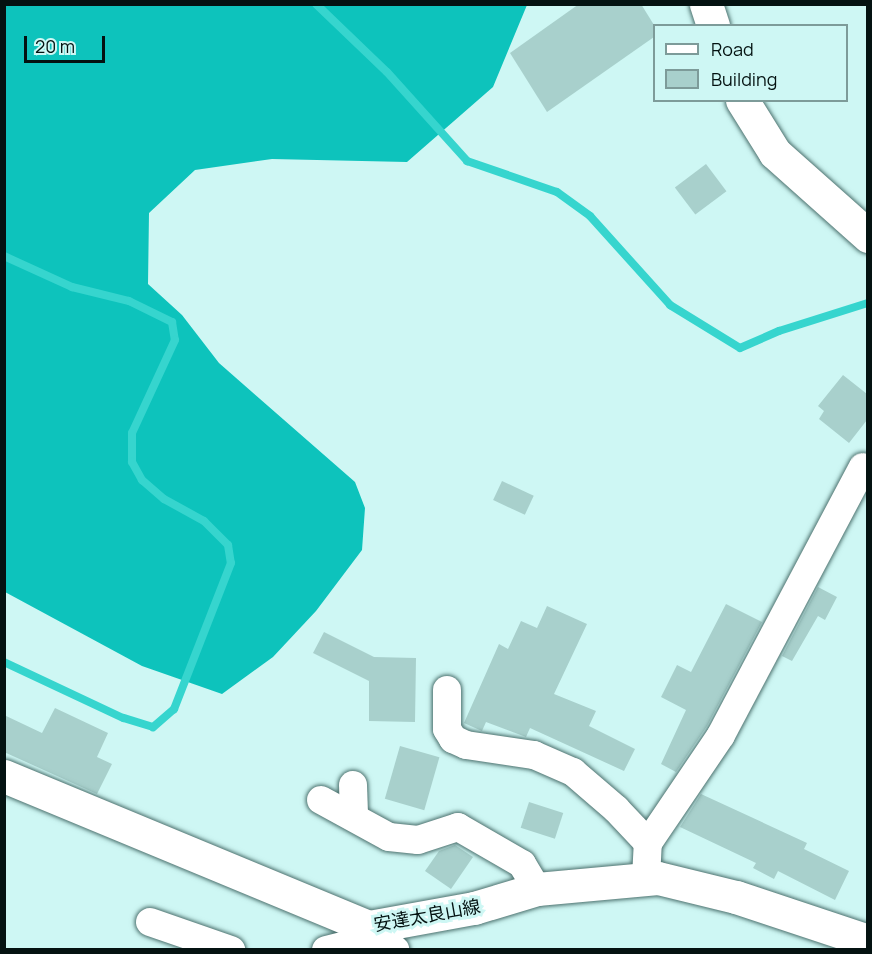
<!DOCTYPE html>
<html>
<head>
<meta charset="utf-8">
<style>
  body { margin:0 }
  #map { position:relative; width:872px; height:954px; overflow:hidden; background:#cef7f4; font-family:Manrope,"Noto Sans JP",sans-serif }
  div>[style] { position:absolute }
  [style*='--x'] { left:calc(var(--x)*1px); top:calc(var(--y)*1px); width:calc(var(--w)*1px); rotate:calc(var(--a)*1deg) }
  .forest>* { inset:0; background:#0dc3bc }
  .stream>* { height:8px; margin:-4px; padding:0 4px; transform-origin:4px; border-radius:4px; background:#36d5ce }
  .building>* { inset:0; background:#a8d0cc; transform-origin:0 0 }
  .roads { filter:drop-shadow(0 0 2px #4c716e) drop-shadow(0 0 2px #4c716e) }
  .minor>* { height:28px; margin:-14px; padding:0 14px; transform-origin:14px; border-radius:14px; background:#fff }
  .tertiary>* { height:33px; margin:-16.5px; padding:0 16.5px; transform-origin:16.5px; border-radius:16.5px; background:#fff }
  .secondary>* { height:33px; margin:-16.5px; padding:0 16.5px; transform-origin:16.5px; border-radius:16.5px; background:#fff }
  span { translate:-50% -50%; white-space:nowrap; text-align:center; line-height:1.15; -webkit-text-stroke:6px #cef7f4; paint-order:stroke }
  .street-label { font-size:18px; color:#041211 }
  .frame { position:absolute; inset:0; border:6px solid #041211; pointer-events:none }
  .legend { position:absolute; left:653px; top:24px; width:195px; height:78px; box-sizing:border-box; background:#cef7f4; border:2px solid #7d9b99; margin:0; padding:8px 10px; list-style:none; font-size:18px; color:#041211 }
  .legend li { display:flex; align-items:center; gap:12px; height:30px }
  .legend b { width:30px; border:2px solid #7d9b99 }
  .scale { position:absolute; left:24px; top:36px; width:81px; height:27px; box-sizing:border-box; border:3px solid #041211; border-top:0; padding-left:8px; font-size:18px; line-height:21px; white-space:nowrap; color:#041211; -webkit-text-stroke:4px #cef7f4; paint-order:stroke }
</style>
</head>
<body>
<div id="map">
  <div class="forest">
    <i style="clip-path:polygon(4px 5px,527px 5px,493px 87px,407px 162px,272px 159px,195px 170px,149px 213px,148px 284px,182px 315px,219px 363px,355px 482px,365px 508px,362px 550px,316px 611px,273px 657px,222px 694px,142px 666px,5px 592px)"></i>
  </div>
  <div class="stream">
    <i style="--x:316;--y:4;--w:98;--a:43.8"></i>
    <i style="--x:387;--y:72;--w:120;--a:48"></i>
    <i style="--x:467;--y:161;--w:95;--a:19"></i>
    <i style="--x:557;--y:192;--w:41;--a:36"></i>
    <i style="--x:590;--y:216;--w:120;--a:48"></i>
    <i style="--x:670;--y:305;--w:82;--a:31.6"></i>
    <i style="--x:740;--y:348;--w:43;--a:-23.6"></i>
    <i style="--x:779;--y:331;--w:93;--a:-17.5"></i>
    <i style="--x:4;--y:256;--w:75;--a:24.5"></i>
    <i style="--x:72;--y:287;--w:59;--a:13.8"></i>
    <i style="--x:129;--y:301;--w:48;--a:26"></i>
    <i style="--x:172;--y:322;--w:18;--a:81"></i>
    <i style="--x:175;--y:340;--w:102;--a:114.8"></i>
    <i style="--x:132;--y:433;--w:29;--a:90"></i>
    <i style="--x:132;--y:462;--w:21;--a:61"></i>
    <i style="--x:142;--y:480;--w:29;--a:41"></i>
    <i style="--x:164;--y:499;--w:46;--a:28.8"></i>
    <i style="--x:204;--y:521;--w:34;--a:45"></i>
    <i style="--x:228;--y:545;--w:18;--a:81"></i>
    <i style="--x:231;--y:563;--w:157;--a:111.3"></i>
    <i style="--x:174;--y:709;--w:28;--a:139"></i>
    <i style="--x:153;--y:727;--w:31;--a:-163"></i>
    <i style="--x:123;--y:718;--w:132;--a:-154.8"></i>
  </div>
  <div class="building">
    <i style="clip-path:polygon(579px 4px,641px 4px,654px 25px,654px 37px,547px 112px,510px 53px)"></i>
    <i style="left:706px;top:164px;width:34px;height:39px;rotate:53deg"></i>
    <i style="clip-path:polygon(843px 375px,867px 394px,867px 420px,849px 443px,819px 419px,824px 411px,818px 406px)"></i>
    <i style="left:502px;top:481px;width:35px;height:21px;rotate:25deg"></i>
    <i style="clip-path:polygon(818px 587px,837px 597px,825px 620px,818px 616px,792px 661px,782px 656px)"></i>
    <i style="clip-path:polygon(726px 604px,762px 622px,707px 726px,676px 772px,661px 764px,686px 710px,661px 697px,677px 665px,691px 672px)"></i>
    <i style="clip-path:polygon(547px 606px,587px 624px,554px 694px,596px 711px,589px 726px,635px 749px,624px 771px,530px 728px,526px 737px,486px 722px,482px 731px,464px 723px,499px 644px,508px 649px,521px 621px,537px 628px)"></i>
    <i style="clip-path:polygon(324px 632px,374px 657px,416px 658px,415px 722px,369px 721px,369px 681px,313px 653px)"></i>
    <i style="clip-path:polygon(55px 708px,108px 733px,97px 757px,112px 764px,97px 794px,4px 752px,4px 715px,42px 733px)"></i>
    <i style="left:400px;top:746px;width:41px;height:55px;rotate:16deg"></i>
    <i style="clip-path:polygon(701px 794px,807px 843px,804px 849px,849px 871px,835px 900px,778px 871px,774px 879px,753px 868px,756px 863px,680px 827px)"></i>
    <i style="left:529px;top:802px;width:36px;height:27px;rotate:18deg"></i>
    <i style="clip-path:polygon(455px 845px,473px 857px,451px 889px,425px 871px,439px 851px)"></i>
  </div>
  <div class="roads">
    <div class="minor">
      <i style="--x:447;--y:690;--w:39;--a:90"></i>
      <i style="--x:447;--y:729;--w:12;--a:59"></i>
      <i style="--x:453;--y:739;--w:14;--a:25"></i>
      <i style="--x:466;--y:745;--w:69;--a:8.4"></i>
      <i style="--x:534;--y:755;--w:43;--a:23.6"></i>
      <i style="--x:573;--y:772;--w:57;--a:40.7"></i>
      <i style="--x:616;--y:809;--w:47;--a:46.7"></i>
      <i style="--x:353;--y:785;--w:31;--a:88"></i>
      <i style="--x:321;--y:800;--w:77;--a:28.6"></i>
      <i style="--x:389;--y:837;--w:29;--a:6"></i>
      <i style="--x:418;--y:840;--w:42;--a:-18"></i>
      <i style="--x:458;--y:827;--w:74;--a:30"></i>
      <i style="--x:522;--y:864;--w:29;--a:59"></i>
      <i style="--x:646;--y:878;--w:35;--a:-87"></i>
      <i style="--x:648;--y:843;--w:130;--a:-55.9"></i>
      <i style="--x:721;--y:735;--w:303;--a:-62.1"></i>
      <i style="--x:150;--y:922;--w:86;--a:19.1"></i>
      <i style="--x:326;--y:950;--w:38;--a:-14"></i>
      <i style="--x:363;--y:941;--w:15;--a:-67"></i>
      <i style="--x:369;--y:927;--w:35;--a:41"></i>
    </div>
    <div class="tertiary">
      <i style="--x:706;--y:4;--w:23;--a:72"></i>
      <i style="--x:742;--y:100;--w:62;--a:58.1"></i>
      <i style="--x:775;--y:153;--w:125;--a:41.7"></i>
    </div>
    <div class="secondary">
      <i style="--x:4;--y:776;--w:395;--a:22.5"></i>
      <i style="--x:369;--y:927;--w:107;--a:-10.3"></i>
      <i style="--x:474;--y:908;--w:66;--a:-16.8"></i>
      <i style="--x:537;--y:889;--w:121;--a:-5.2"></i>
      <i style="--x:658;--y:878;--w:80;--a:13.7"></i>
      <i style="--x:736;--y:897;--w:139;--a:18.4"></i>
    </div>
  </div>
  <div class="street-label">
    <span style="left:427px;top:915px;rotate:-10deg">安達太良山線</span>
  </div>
  <div class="frame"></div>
  <ul class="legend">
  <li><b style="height:8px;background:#fff"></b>Road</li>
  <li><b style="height:16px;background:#a8d0cc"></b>Building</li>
  </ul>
  <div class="scale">20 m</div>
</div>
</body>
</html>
